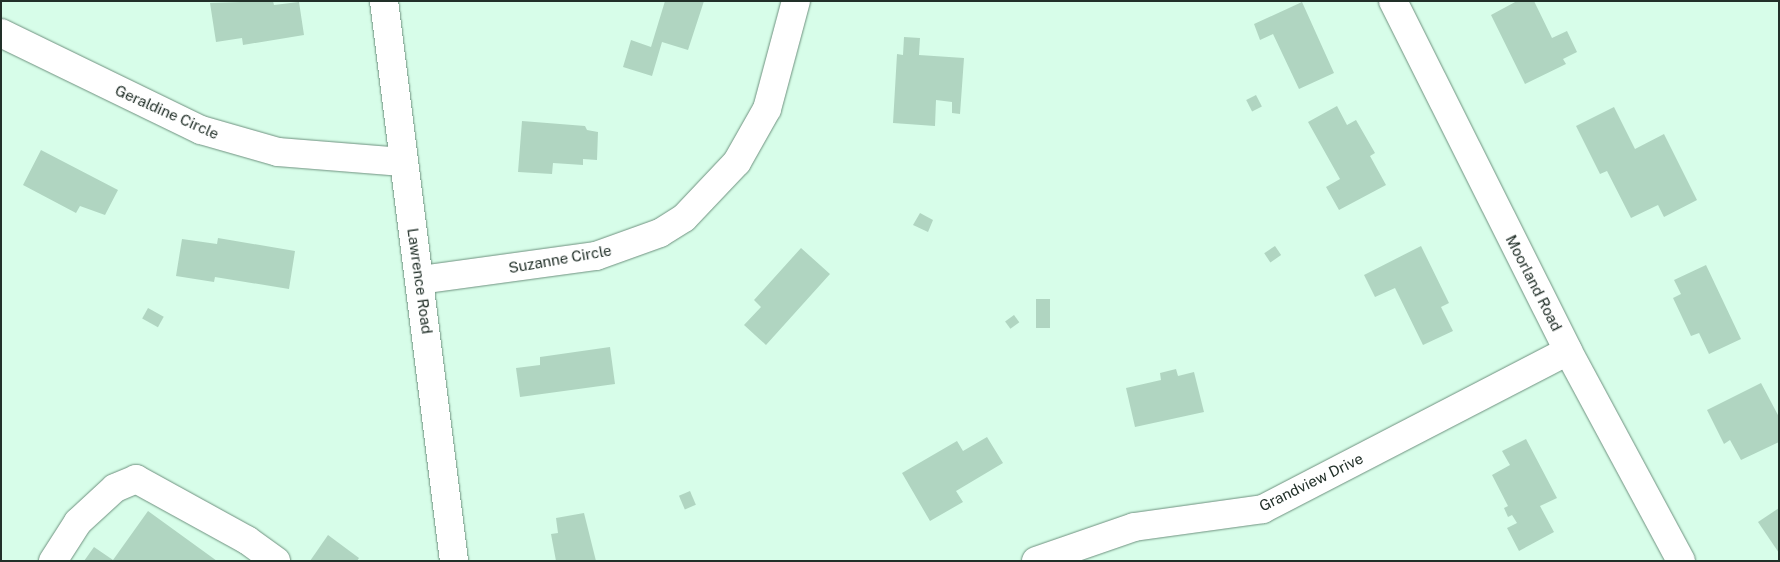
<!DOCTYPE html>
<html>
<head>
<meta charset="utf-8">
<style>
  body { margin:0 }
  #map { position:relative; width:1780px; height:562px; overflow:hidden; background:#d7fde9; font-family:"Public Sans",sans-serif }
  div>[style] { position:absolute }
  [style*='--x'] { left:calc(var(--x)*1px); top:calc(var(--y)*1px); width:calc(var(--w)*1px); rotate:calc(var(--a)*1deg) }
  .building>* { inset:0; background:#b0d5c1; transform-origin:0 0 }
  .roads { filter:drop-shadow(0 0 1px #6e917f) drop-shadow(0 0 1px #6e917f) }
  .minor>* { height:28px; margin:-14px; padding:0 14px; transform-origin:14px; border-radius:14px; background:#fff }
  span { translate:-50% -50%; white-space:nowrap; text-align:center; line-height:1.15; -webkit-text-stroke:5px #fff; paint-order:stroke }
  .street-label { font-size:15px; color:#223029 }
  .frame { position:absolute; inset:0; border:2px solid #223029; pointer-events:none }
</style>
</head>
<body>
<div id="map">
  <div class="building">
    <i style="clip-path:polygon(273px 1px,274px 5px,299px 2px,304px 35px,243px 45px,242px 38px,216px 42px,210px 3px)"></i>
    <i style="clip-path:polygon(665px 1px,704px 1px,688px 50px,662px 42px,652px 76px,623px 67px,631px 40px,651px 47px)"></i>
    <i style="clip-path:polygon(1517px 1px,1534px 1px,1552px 38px,1567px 31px,1577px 52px,1563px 59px,1566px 64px,1525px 84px,1491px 15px)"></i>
    <i style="clip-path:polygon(1302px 2px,1334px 73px,1299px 89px,1273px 34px,1260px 40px,1254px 24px)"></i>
    <i style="clip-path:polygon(904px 37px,920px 38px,919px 55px,964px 58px,960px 114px,952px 113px,952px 102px,936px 100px,935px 126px,893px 123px,897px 54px,903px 55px)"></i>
    <i style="left:1256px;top:95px;width:13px;height:11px;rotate:63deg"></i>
    <i style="clip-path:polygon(1337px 106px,1347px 125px,1356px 120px,1375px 153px,1370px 156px,1386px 185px,1339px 210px,1326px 187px,1340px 179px,1308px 122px)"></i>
    <i style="clip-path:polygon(1614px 107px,1635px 149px,1664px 134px,1697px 200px,1664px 217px,1658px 205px,1631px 218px,1607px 171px,1600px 174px,1576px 126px)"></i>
    <i style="clip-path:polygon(522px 121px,585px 126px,587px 130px,598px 132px,597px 160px,583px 159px,583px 165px,553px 163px,552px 174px,518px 172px)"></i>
    <i style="clip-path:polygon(41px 150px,118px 190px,105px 215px,80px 206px,76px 213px,23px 185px)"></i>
    <i style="clip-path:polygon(920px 213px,933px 220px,928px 232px,913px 225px)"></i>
    <i style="clip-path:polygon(218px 238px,295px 251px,289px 289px,215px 277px,214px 282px,176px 276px,182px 239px,217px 244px)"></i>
    <i style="left:1275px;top:246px;width:11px;height:13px;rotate:56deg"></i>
    <i style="clip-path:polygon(1421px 246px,1449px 303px,1441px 307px,1453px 331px,1423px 345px,1395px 288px,1375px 297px,1364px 275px)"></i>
    <i style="clip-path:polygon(801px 248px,830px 274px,766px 345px,744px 325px,761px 307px,754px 300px)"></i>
    <i style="clip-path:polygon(1706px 265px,1741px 339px,1709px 354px,1699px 333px,1691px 336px,1673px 298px,1681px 294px,1674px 280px)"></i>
    <i style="left:1036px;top:299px;width:14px;height:29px"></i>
    <i style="left:148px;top:308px;width:18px;height:12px;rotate:29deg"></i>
    <i style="left:1014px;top:315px;width:9px;height:11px;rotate:54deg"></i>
    <i style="clip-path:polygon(610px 347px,615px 384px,520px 397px,516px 368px,540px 365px,540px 357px)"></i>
    <i style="clip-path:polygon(1176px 369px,1178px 376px,1194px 372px,1204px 412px,1135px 427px,1126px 388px,1161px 380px,1160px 373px)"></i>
    <i style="clip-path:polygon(1761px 383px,1779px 417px,1779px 442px,1741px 460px,1730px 440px,1724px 444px,1707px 410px)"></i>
    <i style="clip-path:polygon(987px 437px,1003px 463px,956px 491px,963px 502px,930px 521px,902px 473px,957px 441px,963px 451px)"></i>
    <i style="clip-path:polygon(1526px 439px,1557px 498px,1540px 506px,1554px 532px,1519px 551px,1507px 528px,1517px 523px,1512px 515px,1508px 517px,1504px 508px,1508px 506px,1492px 475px,1510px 465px,1502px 451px)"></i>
    <i style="left:690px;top:491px;width:15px;height:12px;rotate:67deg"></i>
    <i style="clip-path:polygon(1779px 508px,1779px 553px,1758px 522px)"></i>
    <i style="clip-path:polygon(148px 511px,217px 561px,84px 561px,94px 547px,113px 560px)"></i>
    <i style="clip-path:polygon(584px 513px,596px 561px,556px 561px,551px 534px,558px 533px,556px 518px)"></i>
    <i style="clip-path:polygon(328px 535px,359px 558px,357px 561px,310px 561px)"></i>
  </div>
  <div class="roads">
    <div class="minor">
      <i style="--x:384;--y:1;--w:564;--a:82.87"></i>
      <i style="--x:1393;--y:1;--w:391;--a:63.4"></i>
      <i style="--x:1568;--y:351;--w:238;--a:61.7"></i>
      <i style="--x:1;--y:33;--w:222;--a:25.9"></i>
      <i style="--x:201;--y:130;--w:80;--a:15.9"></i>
      <i style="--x:278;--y:152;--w:125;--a:4.6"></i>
      <i style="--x:420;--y:280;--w:178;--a:-7.8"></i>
      <i style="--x:596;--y:256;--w:68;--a:-19.8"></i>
      <i style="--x:660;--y:233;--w:28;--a:-32"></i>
      <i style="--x:684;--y:218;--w:77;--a:-46.6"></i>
      <i style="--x:737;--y:162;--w:61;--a:-60.5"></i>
      <i style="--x:767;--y:109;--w:112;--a:-75"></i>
      <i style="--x:53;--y:561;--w:46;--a:-57.3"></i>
      <i style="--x:78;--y:522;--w:50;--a:-42.6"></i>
      <i style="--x:115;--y:488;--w:23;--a:-23"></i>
      <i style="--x:136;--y:479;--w:127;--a:28.8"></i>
      <i style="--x:247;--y:540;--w:36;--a:36"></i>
      <i style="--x:1036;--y:561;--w:104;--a:-19.1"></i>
      <i style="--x:1134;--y:527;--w:130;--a:-7.9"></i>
      <i style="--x:1263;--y:509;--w:343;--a:-27.4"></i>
    </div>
  </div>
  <div class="street-label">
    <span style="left:167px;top:112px;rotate:24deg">Geraldine Circle</span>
    <span style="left:560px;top:259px;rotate:-10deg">Suzanne Circle</span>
    <span style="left:420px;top:281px;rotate:82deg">Lawrence Road</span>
    <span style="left:1534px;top:283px;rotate:63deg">Moorland Road</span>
    <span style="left:1311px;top:482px;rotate:-26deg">Grandview Drive</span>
  </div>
  <div class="frame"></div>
</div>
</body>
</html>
